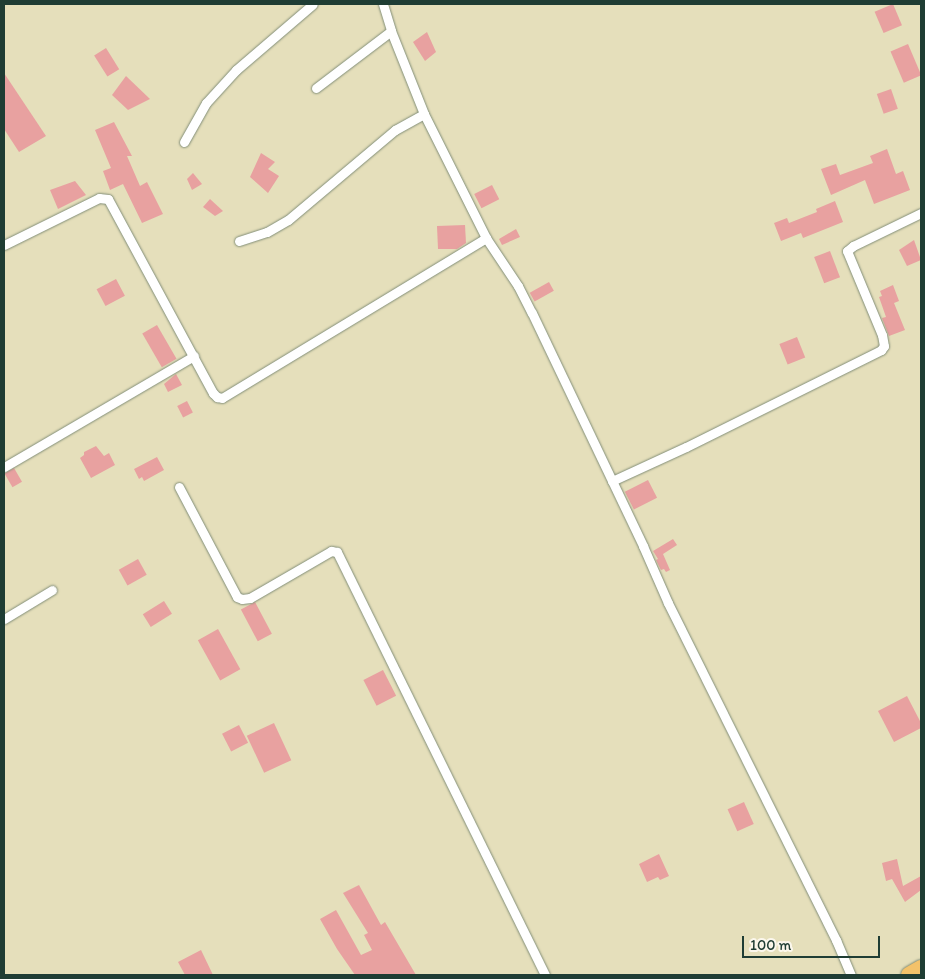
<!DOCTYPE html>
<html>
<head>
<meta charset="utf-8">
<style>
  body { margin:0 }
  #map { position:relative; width:925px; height:979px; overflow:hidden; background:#e5dfbb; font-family:Itim,sans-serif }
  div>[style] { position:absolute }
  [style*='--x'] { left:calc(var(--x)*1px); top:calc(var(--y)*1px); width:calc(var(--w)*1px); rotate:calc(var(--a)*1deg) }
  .building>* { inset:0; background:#e8a1a0; transform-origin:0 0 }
  .roads { filter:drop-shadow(0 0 1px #828e78) drop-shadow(0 0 1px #828e78) }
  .street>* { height:9px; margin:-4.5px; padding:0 4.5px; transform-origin:4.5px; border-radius:4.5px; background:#fff }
  .highway>* { height:16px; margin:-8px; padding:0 8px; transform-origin:8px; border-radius:8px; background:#f3c26a }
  span { translate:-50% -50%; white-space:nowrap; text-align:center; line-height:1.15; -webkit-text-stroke:5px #fbf7ec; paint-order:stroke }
  .frame { position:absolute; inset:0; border:5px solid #1f3d34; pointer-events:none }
  .scale { position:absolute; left:742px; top:936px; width:138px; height:22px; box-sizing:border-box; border:2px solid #1f3d34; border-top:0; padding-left:6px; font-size:15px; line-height:18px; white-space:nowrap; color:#1f3d34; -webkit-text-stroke:4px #fbf7ec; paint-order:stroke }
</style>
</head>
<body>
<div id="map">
  <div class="building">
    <i style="left:893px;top:4px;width:23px;height:20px;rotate:67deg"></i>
    <i style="clip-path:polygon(427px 32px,436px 52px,425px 61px,413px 42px)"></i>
    <i style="left:908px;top:44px;width:34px;height:19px;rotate:67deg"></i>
    <i style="left:106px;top:48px;width:25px;height:14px;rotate:58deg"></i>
    <i style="clip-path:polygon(4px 73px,46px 136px,19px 152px,4px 129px)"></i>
    <i style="clip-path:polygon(126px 76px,150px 99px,128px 110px,112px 95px)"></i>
    <i style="left:891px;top:89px;width:21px;height:15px;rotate:71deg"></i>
    <i style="clip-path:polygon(114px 122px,132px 156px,127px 156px,140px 186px,147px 182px,163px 214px,142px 223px,123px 184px,110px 190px,103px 171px,111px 168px,95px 130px)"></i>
    <i style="clip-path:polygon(887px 149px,896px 174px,903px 171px,910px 190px,874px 204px,865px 180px,831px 195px,821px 169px,836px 164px,840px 175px,873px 163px,870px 156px)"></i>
    <i style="clip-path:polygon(261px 153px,275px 162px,268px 169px,279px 176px,268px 193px,250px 177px)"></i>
    <i style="clip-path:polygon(193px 173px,202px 184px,192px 190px,187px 179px)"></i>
    <i style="clip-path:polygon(75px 181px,86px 195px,58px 209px,50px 190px)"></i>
    <i style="left:492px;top:185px;width:16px;height:20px;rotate:63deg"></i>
    <i style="clip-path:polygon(210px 199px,223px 211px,215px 216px,203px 207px)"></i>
    <i style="clip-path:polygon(835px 201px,843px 222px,803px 238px,801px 233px,781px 241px,774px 223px,787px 218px,789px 223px,817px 212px,816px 209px)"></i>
    <i style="clip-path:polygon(465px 225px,466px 243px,457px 249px,438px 249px,437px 226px)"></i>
    <i style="clip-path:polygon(516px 229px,520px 237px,502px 245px,499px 239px)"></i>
    <i style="clip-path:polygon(914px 240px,921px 260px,907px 266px,899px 250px)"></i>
    <i style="left:830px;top:251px;width:28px;height:17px;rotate:69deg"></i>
    <i style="left:116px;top:279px;width:19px;height:22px;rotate:62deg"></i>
    <i style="left:549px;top:282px;width:10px;height:22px;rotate:61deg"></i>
    <i style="clip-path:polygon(893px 285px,899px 301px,894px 303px,905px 330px,889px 336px,882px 318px,886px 317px,879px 297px,882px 296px,880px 291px)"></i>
    <i style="left:157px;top:325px;width:39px;height:17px;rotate:60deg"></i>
    <i style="left:797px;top:337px;width:22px;height:19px;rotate:68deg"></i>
    <i style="clip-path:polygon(176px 374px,182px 385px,168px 392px,164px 384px)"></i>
    <i style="left:187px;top:401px;width:13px;height:11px;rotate:63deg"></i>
    <i style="clip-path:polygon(96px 446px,104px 456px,109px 453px,115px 465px,91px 478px,80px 458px,84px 455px,84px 452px)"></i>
    <i style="clip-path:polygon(157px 457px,164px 470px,144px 481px,142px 477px,139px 479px,134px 469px)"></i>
    <i style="left:14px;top:468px;width:16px;height:11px;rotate:60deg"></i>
    <i style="left:648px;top:480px;width:20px;height:26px;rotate:63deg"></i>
    <i style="clip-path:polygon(673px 539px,677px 545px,663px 554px,670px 570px,666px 572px,664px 569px,661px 570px,656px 560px,658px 559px,653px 551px)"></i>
    <i style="left:138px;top:559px;width:18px;height:22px;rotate:61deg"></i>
    <i style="left:164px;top:601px;width:15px;height:25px;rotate:58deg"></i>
    <i style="left:255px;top:602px;width:36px;height:16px;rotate:62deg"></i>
    <i style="left:218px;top:629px;width:46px;height:23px;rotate:61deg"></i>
    <i style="left:383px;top:670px;width:29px;height:22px;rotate:63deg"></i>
    <i style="clip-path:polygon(907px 696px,921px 723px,921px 728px,894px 742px,878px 711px)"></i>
    <i style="left:274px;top:723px;width:41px;height:30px;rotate:65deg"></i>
    <i style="left:239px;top:725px;width:20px;height:19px;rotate:63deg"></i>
    <i style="left:744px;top:802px;width:24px;height:18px;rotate:66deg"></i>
    <i style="clip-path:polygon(659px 854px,669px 876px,660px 880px,658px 877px,647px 882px,639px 864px)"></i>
    <i style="clip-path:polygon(897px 859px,903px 886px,921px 876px,921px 890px,905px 902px,892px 879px,886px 881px,882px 863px)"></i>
    <i style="clip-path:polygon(359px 885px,381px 925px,385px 922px,416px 975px,355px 975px,337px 949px,320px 919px,336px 910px,361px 955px,372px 950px,364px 935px,368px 933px,343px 893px)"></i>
    <i style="clip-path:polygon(201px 950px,213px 975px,185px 975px,178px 962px)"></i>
  </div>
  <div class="roads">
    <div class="street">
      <i style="--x:383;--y:4;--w:28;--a:73"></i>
      <i style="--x:391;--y:31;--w:89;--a:68.3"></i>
      <i style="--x:424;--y:114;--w:139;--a:63.4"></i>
      <i style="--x:486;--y:238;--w:58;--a:56.3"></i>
      <i style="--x:518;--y:286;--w:30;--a:63"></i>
      <i style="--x:532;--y:313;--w:258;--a:64.5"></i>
      <i style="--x:643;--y:546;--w:62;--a:66.3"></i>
      <i style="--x:668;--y:603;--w:377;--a:63.5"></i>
      <i style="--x:836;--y:940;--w:38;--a:67"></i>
      <i style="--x:316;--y:88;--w:94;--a:-37.2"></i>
      <i style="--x:184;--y:142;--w:45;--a:-60.6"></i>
      <i style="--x:206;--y:103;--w:45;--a:-47.7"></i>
      <i style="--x:236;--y:70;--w:101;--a:-40.6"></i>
      <i style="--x:239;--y:241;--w:29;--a:-18"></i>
      <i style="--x:267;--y:232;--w:24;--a:-30"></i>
      <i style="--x:288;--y:220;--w:140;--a:-40.1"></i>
      <i style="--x:395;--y:130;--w:33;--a:-29"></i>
      <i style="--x:4;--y:245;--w:106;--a:-26.3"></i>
      <i style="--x:99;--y:198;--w:9;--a:6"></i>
      <i style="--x:108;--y:199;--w:221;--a:61.6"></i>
      <i style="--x:213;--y:393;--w:6;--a:45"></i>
      <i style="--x:217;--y:397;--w:5;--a:11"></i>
      <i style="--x:222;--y:398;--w:309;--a:-31.2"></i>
      <i style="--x:4;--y:467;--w:220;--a:-30.3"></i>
      <i style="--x:612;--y:481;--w:81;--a:-24.7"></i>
      <i style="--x:686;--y:447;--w:218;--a:-26.4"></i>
      <i style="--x:881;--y:350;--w:5;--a:-53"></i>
      <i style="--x:884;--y:346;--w:11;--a:-100"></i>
      <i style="--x:882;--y:335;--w:91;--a:-112.6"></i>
      <i style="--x:847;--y:251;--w:8;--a:-40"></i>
      <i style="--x:853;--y:246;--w:76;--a:-25.9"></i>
      <i style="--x:179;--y:487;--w:124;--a:62.2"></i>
      <i style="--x:237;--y:597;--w:5;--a:22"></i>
      <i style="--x:242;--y:599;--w:8;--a:-7"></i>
      <i style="--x:250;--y:598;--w:94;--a:-30.1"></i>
      <i style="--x:331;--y:551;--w:6;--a:9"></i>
      <i style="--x:337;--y:552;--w:471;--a:63.8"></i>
      <i style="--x:4;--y:619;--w:56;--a:-31.1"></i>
    </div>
    <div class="highway">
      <i style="--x:909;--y:975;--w:14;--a:-30"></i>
    </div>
  </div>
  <div class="frame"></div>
  <div class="scale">100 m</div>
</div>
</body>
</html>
